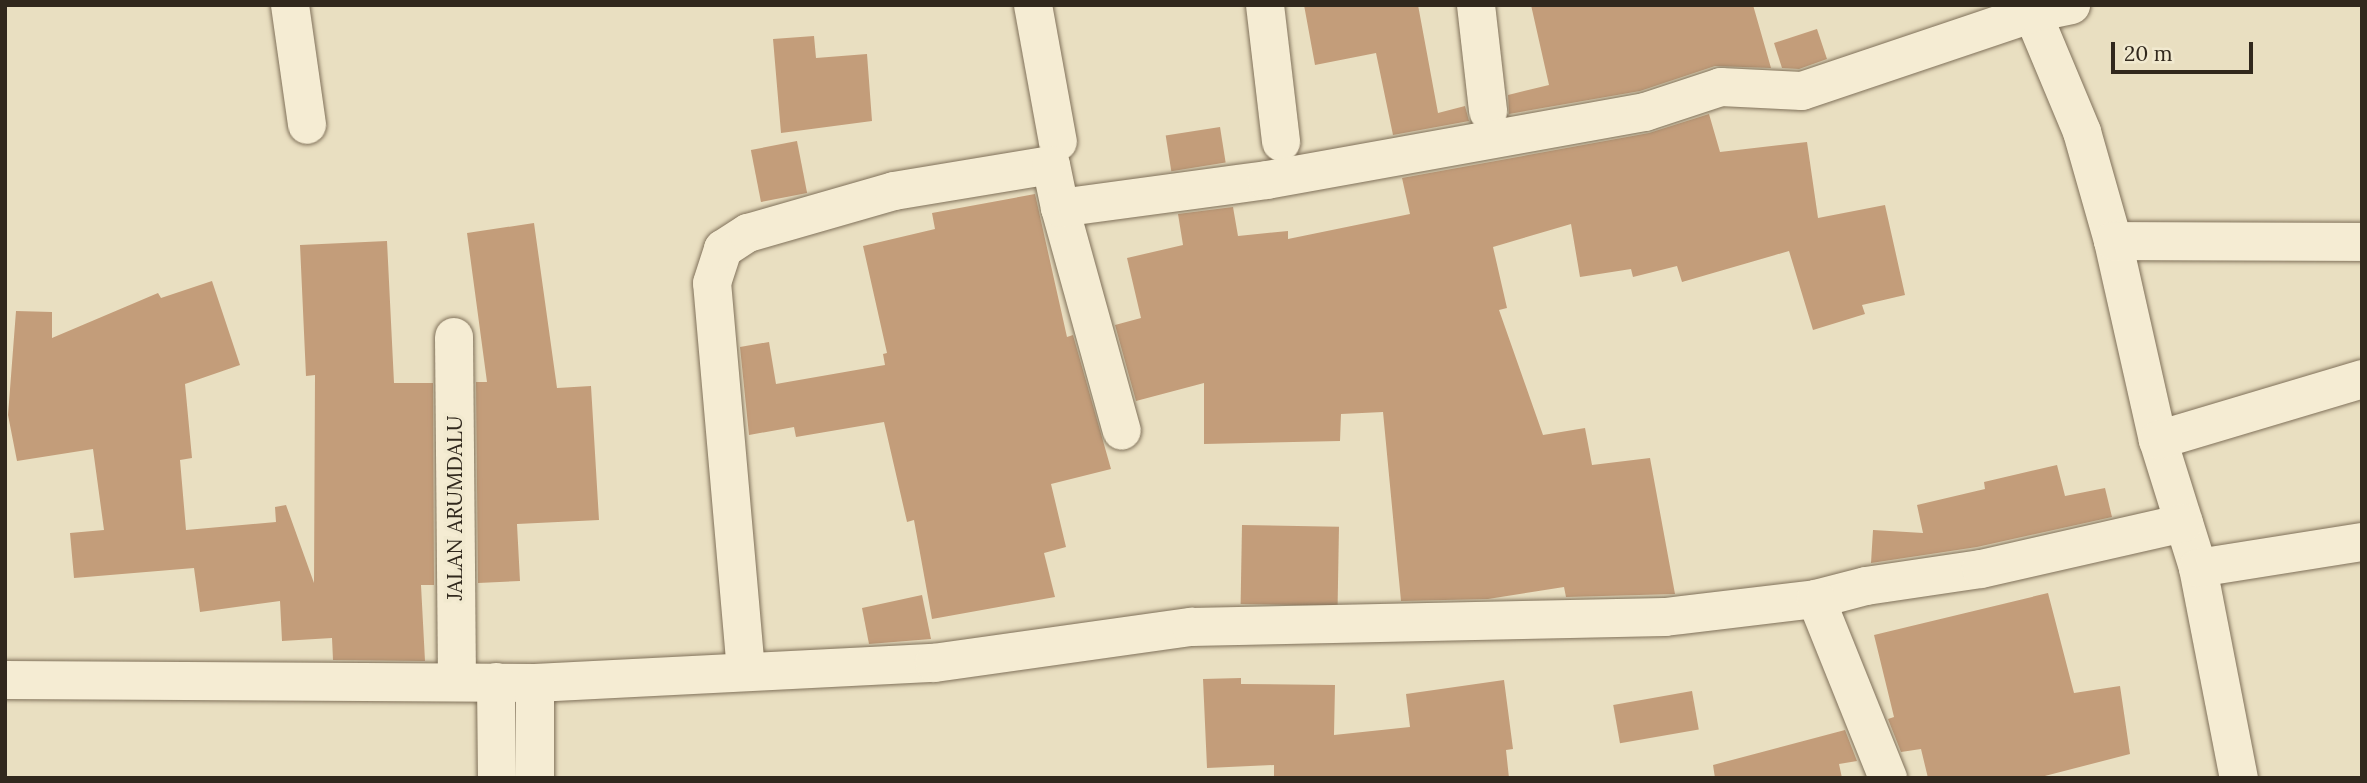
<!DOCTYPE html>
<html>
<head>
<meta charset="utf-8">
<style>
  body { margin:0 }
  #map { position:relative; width:2367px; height:783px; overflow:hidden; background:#e9dfc1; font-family:Lora,serif }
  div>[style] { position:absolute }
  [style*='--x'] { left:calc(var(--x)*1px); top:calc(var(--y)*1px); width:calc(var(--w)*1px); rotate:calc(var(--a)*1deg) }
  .building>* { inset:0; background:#c39d7a; transform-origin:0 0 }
  .roads { filter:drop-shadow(0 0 2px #80715a) drop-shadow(0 0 2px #80715a) }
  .minor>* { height:38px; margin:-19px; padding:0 19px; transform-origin:19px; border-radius:19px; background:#f5ecd3 }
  span { translate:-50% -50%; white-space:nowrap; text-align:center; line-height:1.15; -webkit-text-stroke:7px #f1e9cf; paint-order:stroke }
  .street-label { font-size:21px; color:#31281d }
  .frame { position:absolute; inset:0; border:7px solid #31281d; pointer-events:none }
  .scale { position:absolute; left:2111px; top:42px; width:142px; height:32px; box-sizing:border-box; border:4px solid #31281d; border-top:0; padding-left:9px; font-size:21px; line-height:24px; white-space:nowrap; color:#31281d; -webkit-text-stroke:5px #f1e9cf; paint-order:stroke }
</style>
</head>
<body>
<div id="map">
  <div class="building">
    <i style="clip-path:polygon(1304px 5px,1418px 5px,1438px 113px,1465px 106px,1469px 121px,1393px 135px,1376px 53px,1315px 65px)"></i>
    <i style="clip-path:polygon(1531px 5px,1753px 5px,1771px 68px,1715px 66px,1640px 91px,1509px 114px,1508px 95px,1549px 85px)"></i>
    <i style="clip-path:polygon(1817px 29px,1827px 59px,1799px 69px,1782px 68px,1774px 43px)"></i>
    <i style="clip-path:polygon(814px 36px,816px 58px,867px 54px,872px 121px,781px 133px,773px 39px)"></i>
    <i style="clip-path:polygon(1709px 114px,1720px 152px,1807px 142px,1818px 218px,1885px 205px,1905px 295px,1862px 305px,1865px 314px,1813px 330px,1789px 251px,1682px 282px,1677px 266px,1633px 277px,1631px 269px,1580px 277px,1571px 224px,1493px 247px,1507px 308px,1499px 310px,1543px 435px,1585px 428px,1592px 465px,1650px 458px,1675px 594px,1566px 597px,1564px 587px,1488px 599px,1401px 601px,1383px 412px,1341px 414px,1340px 441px,1204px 444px,1204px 383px,1136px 401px,1115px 325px,1141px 318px,1127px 258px,1183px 245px,1178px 214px,1233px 207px,1238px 236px,1288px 231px,1288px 239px,1410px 214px,1402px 178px,1649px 133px)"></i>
    <i style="left:1220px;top:127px;width:36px;height:55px;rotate:81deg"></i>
    <i style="left:797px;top:141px;width:53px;height:47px;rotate:79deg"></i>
    <i style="clip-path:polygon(1035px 194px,1067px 337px,1073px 335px,1111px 469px,1051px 484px,1066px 547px,1044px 553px,1055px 597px,932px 619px,914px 520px,907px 522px,884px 422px,796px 437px,794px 427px,749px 435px,740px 347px,769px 342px,776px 384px,885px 365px,883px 354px,887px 353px,863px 246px,935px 229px,932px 213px)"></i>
    <i style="clip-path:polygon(534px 223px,557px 388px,591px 386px,599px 520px,517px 524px,520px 581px,478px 583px,476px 382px,487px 382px,467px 233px)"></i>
    <i style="clip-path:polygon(387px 241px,394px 383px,433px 383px,434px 585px,421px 585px,425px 661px,333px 660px,332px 638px,282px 641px,280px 601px,200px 612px,194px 568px,74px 578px,70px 533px,104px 530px,93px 449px,17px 461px,8px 415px,16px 311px,52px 312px,52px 338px,158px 293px,161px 298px,212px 281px,240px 365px,185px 384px,192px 458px,180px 460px,186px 530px,276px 522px,275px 507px,286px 505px,314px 583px,315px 375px,306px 376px,300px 245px)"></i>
    <i style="clip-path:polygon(2057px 465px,2065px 496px,2105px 488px,2112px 517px,1977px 547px,1871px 563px,1873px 530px,1923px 533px,1917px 505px,1985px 489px,1984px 482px)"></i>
    <i style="left:1242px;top:525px;width:97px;height:79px;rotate:1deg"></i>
    <i style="clip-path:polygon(2048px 593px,2074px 693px,2120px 686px,2130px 754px,2037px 778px,1928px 778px,1921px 749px,1901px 752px,1888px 719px,1894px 717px,1874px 635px)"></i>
    <i style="clip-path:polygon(922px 595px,931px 639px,869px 644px,862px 608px)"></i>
    <i style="clip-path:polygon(1241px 678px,1241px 684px,1335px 685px,1334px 735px,1410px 727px,1406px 694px,1504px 680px,1513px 749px,1506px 750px,1509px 778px,1274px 778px,1274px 765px,1207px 768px,1203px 679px)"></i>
    <i style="left:1692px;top:691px;width:39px;height:80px;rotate:80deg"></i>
    <i style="clip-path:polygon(1845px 730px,1857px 761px,1839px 764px,1842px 778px,1715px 778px,1713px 765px)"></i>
  </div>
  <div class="roads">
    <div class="minor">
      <i style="--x:290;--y:5;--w:121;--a:81.9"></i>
      <i style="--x:1033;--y:5;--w:139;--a:79.7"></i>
      <i style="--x:1265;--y:5;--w:138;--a:83.3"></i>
      <i style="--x:1476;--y:5;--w:107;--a:83.5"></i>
      <i style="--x:2029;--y:5;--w:138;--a:67.3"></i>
      <i style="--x:2082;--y:132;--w:113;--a:74.1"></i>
      <i style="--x:2113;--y:241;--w:204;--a:77.3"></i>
      <i style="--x:2158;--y:440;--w:134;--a:72.6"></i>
      <i style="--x:2198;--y:568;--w:214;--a:79"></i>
      <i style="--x:1060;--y:208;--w:231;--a:74.5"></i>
      <i style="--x:2113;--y:241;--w:249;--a:0.2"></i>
      <i style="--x:454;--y:337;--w:343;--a:89.5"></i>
      <i style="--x:2158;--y:440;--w:213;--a:-16.6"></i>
      <i style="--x:2198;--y:568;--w:166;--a:-9"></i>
      <i style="--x:1816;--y:599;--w:52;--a:-14.6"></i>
      <i style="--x:1866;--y:586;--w:116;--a:-8.4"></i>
      <i style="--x:1981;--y:569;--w:208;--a:-12.8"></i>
      <i style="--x:746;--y:671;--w:389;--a:-95"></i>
      <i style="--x:712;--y:283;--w:36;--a:-72"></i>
      <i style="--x:723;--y:249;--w:30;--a:-33"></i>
      <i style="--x:748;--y:233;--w:152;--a:-16"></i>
      <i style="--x:894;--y:191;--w:159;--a:-9.4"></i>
      <i style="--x:1051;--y:165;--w:44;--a:78.2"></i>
      <i style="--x:1060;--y:208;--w:209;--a:-7.7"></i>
      <i style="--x:1267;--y:180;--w:384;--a:-10.2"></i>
      <i style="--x:1645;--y:112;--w:80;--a:-18.2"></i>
      <i style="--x:1721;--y:87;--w:81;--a:2.8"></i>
      <i style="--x:1802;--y:91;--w:245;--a:-18.6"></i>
      <i style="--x:2034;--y:13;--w:38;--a:-12"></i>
      <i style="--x:5;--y:680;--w:530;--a:0.32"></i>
      <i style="--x:535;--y:683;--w:400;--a:-2.9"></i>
      <i style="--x:934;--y:663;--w:260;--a:-8"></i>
      <i style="--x:1191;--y:627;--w:474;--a:-1.2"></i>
      <i style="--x:1665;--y:617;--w:152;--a:-6.8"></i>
      <i style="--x:1816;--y:599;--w:193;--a:68.1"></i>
      <i style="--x:496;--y:682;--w:96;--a:89.4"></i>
      <i style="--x:535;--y:683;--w:95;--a:90"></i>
    </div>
  </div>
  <div class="street-label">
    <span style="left:455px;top:508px;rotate:-90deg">JALAN ARUMDALU</span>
  </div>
  <div class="frame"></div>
  <div class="scale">20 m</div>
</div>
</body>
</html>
